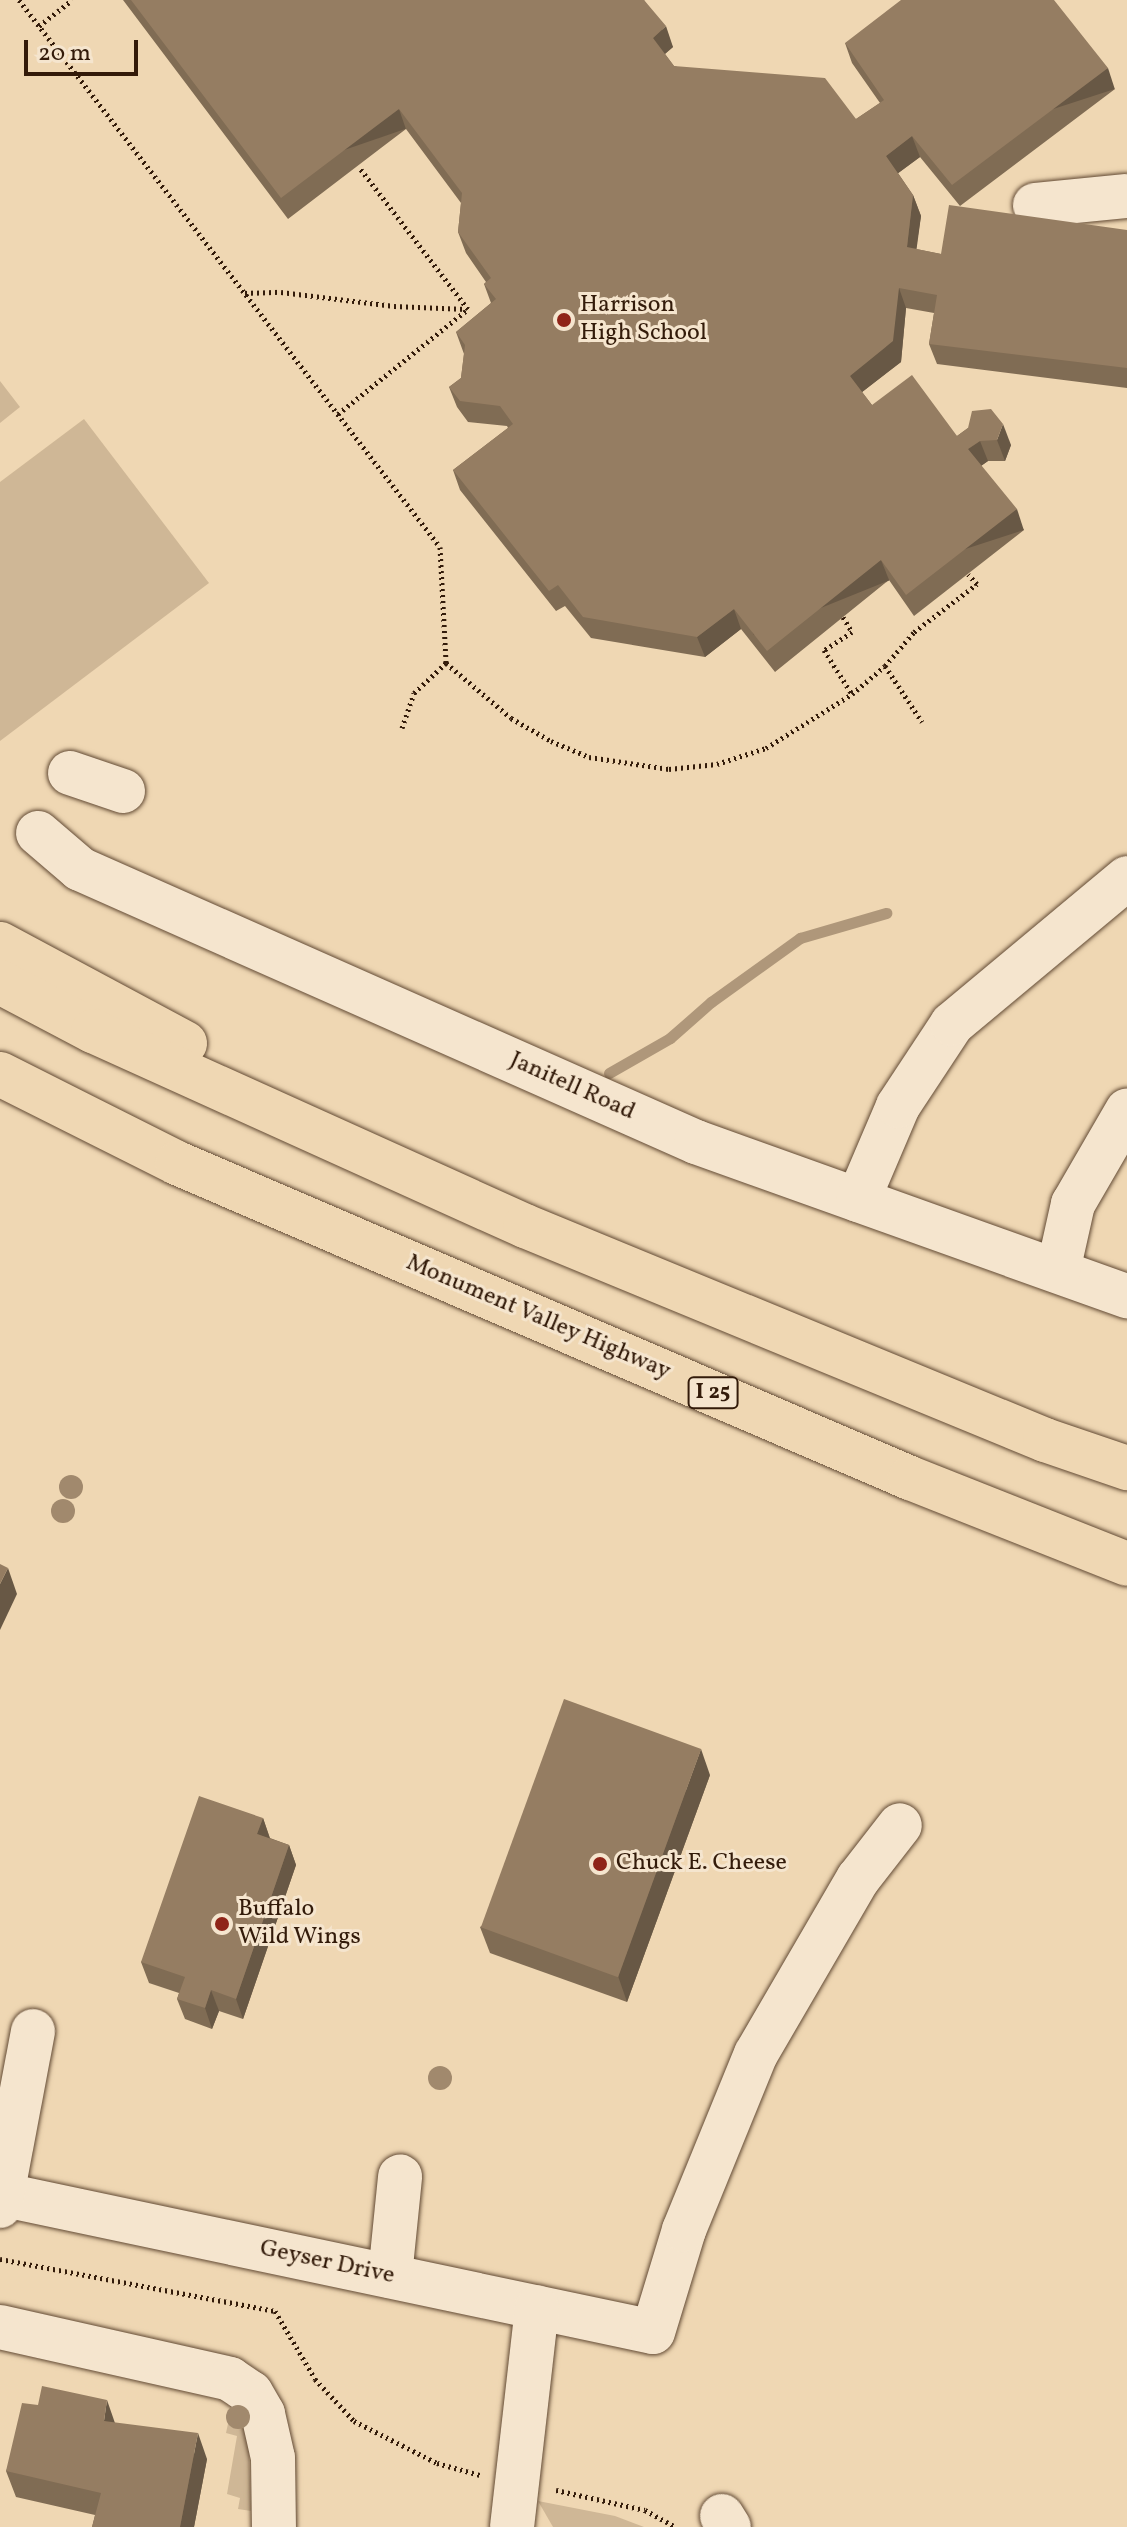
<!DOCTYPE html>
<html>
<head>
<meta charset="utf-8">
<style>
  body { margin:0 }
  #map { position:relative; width:1127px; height:2527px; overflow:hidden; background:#efd7b3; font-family:Vollkorn,serif }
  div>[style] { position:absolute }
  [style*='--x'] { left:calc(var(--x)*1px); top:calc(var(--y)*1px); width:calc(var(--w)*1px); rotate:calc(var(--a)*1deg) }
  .green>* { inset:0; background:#cfb796 }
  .stream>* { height:11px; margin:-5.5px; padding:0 5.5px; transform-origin:5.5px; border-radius:5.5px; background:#af977a }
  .path>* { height:5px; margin-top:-2.5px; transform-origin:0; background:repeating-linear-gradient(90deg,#331b0a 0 2px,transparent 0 6px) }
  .roads { filter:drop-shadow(0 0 2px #624a34) drop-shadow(0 0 2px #624a34) }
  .minor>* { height:44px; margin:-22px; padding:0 22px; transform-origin:22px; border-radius:22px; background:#f5e5ce }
  .highway>* { height:44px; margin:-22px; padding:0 22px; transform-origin:22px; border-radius:22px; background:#efd7b3 }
  .trees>* { width:24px; height:24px; margin:-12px; border-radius:50%; background:#a1896d }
  .wall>* { inset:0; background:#806c54 }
  .shaded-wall>* { inset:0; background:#685845; transform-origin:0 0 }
  .building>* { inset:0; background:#957d62; transform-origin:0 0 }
  .dots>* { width:22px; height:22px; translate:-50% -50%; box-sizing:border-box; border:4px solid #f5e5ce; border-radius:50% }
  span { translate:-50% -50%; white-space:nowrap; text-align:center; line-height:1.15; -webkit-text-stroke:6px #f5e5ce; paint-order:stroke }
  .shield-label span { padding:2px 6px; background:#f5e5ce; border:2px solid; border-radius:6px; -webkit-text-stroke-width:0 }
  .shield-label { font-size:22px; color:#331b0a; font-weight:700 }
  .poi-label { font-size:24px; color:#331b0a }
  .left { translate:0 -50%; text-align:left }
  .street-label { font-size:24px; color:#331b0a }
  .scale { position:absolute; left:24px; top:40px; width:114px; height:36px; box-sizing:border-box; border:4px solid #331b0a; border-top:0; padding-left:10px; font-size:24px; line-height:28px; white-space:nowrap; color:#331b0a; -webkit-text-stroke:6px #f5e5ce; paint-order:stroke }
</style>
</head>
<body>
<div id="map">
  <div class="green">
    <i style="clip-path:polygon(0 381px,20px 407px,0 423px)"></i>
    <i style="clip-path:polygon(84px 419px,209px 583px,0 741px,0 482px)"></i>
    <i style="clip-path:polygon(232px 2405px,240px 2407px,248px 2430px,251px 2511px,238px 2509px,240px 2498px,227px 2494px,237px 2436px,226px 2433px)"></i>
    <i style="clip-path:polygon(538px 2501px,615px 2516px,644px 2527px,553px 2527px)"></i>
  </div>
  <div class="stream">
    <i style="--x:609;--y:1073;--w:70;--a:-29.8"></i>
    <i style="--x:670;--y:1038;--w:55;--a:-41.3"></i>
    <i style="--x:711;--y:1002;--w:110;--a:-35.7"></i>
    <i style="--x:800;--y:938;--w:90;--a:-16.2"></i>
  </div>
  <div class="path">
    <i style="--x:19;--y:0;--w:690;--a:52.42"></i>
    <i style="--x:440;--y:547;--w:116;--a:87"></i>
    <i style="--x:446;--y:663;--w:85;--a:40.2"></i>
    <i style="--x:511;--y:718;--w:46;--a:29.9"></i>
    <i style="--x:551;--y:741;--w:41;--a:22.8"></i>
    <i style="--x:589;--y:757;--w:81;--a:8.5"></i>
    <i style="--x:669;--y:769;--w:48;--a:-5.9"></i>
    <i style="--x:717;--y:764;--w:52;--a:-18.1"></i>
    <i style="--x:766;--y:748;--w:102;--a:-32.1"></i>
    <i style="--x:852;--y:694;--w:43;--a:-40.3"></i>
    <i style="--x:885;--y:666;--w:45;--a:-49.5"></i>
    <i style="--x:914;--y:632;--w:79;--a:-37.3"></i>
    <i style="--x:977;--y:584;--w:13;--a:-132"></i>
    <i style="--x:39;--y:26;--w:42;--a:-38.2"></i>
    <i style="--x:245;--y:293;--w:36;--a:-2"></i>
    <i style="--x:281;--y:292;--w:114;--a:7.1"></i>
    <i style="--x:394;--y:306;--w:72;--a:2.4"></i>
    <i style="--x:338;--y:414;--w:167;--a:-38.9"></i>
    <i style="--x:468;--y:309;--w:178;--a:-127.5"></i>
    <i style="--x:843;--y:617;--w:17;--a:59"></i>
    <i style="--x:852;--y:632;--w:33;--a:147"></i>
    <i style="--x:824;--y:650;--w:52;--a:57.5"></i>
    <i style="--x:885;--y:666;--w:67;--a:56.5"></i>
    <i style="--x:402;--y:728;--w:37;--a:-71"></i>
    <i style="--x:414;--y:693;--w:44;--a:-43.2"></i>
    <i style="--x:0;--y:2259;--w:280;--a:10.7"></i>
    <i style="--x:275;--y:2311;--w:79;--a:59.5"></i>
    <i style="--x:315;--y:2379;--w:57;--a:47.1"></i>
    <i style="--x:354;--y:2421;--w:93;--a:26.8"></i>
    <i style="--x:437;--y:2463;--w:45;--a:15.6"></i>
    <i style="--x:556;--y:2490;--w:91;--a:12.7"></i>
    <i style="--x:645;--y:2510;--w:35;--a:29"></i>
  </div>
  <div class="roads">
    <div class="minor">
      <i style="--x:1035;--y:205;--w:92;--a:-5.6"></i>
      <i style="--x:70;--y:773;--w:56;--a:18.8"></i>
      <i style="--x:38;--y:833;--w:55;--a:40.6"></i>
      <i style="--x:80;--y:869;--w:674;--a:23.9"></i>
      <i style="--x:696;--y:1142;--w:458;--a:19.7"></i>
      <i style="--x:858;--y:1200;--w:102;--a:-66.9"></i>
      <i style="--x:898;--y:1106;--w:98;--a:-56.6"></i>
      <i style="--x:952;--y:1024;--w:228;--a:-39.8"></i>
      <i style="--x:1058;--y:1271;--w:69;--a:-77.4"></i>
      <i style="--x:1073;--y:1204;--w:108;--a:-59.9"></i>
      <i style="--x:0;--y:2194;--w:667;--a:11.93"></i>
      <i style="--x:653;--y:2332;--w:107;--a:-73.1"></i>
      <i style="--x:684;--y:2230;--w:190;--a:-67.8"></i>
      <i style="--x:756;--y:2054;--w:203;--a:-59.8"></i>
      <i style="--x:858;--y:1879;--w:68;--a:-52.1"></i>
      <i style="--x:0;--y:2206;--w:178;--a:-79.3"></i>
      <i style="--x:390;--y:2276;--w:100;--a:-84.2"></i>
      <i style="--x:0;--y:2327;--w:236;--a:12.7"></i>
      <i style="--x:230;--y:2379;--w:25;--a:34"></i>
      <i style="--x:251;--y:2393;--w:24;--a:60"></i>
      <i style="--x:263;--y:2414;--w:45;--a:77.2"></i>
      <i style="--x:273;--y:2458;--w:69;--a:89.2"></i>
      <i style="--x:722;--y:2516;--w:13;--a:58"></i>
      <i style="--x:512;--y:2527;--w:221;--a:-83.5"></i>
    </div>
    <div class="highway">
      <i style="--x:0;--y:944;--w:210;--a:28.2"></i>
      <i style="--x:0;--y:982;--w:105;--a:27.8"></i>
      <i style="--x:93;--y:1031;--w:474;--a:24.3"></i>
      <i style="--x:525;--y:1226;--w:562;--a:22.37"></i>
      <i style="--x:1045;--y:1440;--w:87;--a:18.9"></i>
      <i style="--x:0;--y:1074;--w:198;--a:26.7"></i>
      <i style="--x:177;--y:1163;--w:798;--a:23.26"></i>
      <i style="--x:910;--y:1478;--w:233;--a:21.6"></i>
    </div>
  </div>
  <div class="trees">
    <i style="left:71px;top:1487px"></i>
    <i style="left:63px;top:1511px"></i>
    <i style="left:440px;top:2078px"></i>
    <i style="left:238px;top:2417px"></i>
  </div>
  <div class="wall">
    <i style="clip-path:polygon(123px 0,644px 0,673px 47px,665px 54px,674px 66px,856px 119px,880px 103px,852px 63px,845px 43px,1115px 89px,960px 206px,920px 157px,898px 173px,913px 195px,921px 216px,916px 249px,941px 254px,1127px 230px,1127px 388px,937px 364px,929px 344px,934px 313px,906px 308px,901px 362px,862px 392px,872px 405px,957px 436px,968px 428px,1011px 445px,1005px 461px,988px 461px,981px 466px,1024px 530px,914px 616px,889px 580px,775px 672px,741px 629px,705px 657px,591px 638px,565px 606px,556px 611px,460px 490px,453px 470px,508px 428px,507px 426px,468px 422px,457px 407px,449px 387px,461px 378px,464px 354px,456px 332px,491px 303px,484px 284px,486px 282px,466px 253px,458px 232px,461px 203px,406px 129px,288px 219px)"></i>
    <i style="clip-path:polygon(710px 1775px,627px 2002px,490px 1953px,480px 1927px)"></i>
    <i style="clip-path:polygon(263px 1818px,270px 1838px,289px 1845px,296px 1865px,243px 2019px,219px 2011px,212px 2029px,185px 2019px,177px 1999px,179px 1993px,149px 1983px,141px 1962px)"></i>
    <i style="clip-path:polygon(38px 2405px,115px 2423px,207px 2459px,194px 2527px,92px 2527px,95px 2515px,16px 2497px,6px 2471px)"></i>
  </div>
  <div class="shaded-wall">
    <i style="clip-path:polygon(666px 26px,673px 47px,660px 58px,653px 38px)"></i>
    <i style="left:1108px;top:68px;width:22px;height:195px;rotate:72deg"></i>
    <i style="left:399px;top:109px;width:21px;height:148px;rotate:71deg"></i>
    <i style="clip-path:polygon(912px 136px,920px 157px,893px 177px,886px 156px)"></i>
    <i style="clip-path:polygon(913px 195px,921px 216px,914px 268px,907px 247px)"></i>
    <i style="clip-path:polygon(899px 288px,906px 308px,901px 362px,857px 396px,850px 376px)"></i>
    <i style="clip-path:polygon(1003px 424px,1011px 445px,1005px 461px,997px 440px)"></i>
    <i style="clip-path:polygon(980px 441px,988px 461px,975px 470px,968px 449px)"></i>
    <i style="left:1017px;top:509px;width:22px;height:140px;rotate:72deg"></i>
    <i style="left:881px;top:560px;width:22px;height:146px;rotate:68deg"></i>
    <i style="clip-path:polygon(734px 609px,741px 629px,705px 657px,697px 637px)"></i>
    <i style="clip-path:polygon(8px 1568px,17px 1594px,0 1630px,0 1584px)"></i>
    <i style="clip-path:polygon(701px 1749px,710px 1775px,627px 2002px,618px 1976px)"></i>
    <i style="clip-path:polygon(263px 1818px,270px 1839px,257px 1834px)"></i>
    <i style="clip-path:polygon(289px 1845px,296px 1865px,243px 2019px,236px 1999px)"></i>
    <i style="clip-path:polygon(211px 1990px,219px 2011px,212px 2029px,205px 2008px)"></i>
    <i style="clip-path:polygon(107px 2400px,116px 2426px,104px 2421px)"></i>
    <i style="clip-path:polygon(198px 2433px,207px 2459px,194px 2527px,180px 2527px)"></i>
  </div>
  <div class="building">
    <i style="clip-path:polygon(131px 0,644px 0,666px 26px,653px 38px,674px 66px,825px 78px,856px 119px,884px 100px,845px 43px,901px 0,1054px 0,1108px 68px,952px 185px,912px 136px,886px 156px,913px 195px,907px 247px,941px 254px,949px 205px,1127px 230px,1127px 368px,929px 344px,937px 295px,899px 288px,893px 341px,850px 376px,872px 405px,912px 375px,957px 436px,968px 428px,972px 411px,991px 409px,1003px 424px,997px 440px,980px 441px,968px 449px,1017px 509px,906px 595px,881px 560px,767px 651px,734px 609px,697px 637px,583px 617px,558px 585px,549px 591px,453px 470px,513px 424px,500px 406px,460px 401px,449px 387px,461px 378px,465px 345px,456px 332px,496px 299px,484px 284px,491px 278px,458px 232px,462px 193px,399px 109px,281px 198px)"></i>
    <i style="clip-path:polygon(0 1564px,8px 1568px,0 1584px)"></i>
    <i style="left:564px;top:1699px;width:146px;height:243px;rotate:20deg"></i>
    <i style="clip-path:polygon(199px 1796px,263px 1818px,257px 1834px,289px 1845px,236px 1999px,211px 1990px,205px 2008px,177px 1999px,185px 1977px,141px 1962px)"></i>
    <i style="clip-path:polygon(42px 2386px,107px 2400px,104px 2421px,198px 2433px,180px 2527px,92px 2527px,101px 2493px,6px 2471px,22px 2403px,38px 2405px)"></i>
  </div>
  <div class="dots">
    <i style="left:564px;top:320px;background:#8f2418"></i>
    <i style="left:600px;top:1864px;background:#8f2418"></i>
    <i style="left:222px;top:1924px;background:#8f2418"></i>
  </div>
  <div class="shield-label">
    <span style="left:713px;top:1393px">I 25</span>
  </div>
  <div class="poi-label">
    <span class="left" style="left:580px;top:320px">Harrison<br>High School</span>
    <span class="left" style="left:616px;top:1864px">Chuck E. Cheese</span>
    <span class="left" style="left:238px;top:1924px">Buffalo<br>Wild Wings</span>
  </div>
  <div class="street-label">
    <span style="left:572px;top:1087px;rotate:24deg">Janitell Road</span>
    <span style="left:538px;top:1318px;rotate:23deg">Monument Valley Highway</span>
    <span style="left:327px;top:2263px;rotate:12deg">Geyser Drive</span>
  </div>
  <div class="scale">20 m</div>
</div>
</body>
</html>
